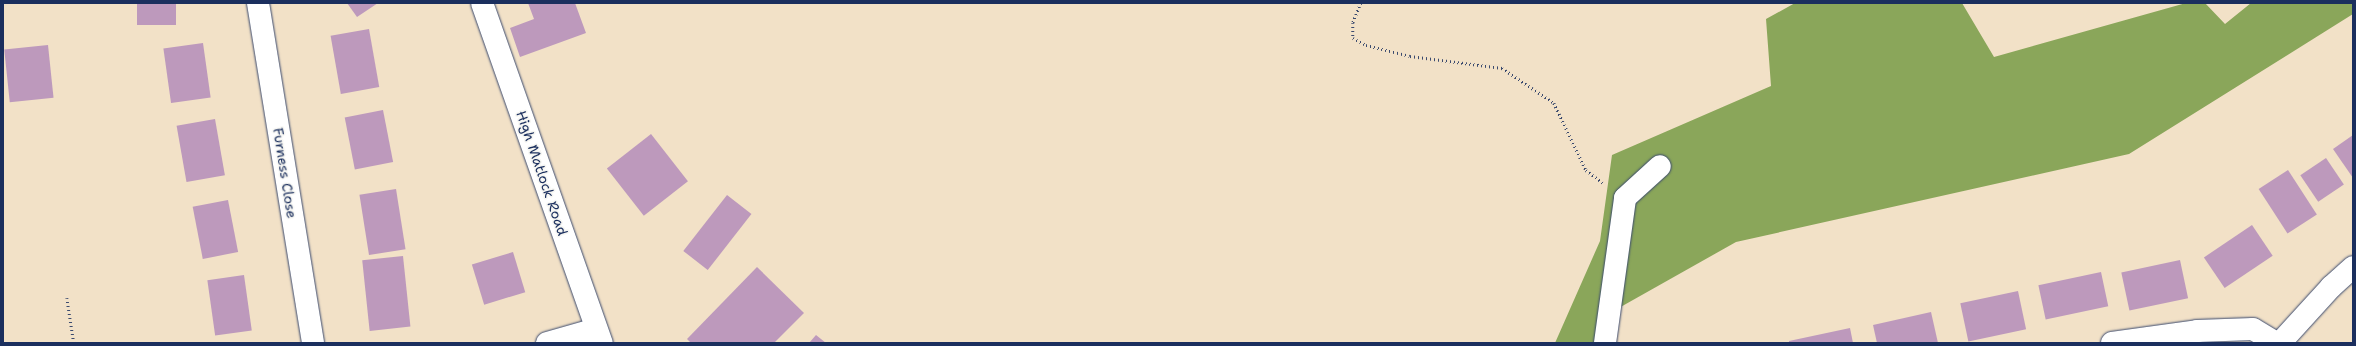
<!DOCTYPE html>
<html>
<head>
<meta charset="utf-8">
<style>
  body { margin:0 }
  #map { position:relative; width:2356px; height:346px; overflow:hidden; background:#f2e1c7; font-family:"Shantell Sans",sans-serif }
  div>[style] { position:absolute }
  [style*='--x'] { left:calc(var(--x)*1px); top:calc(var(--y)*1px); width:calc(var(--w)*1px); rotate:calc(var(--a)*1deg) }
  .forest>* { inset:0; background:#8aa65a }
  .building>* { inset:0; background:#bd99bc; transform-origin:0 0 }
  .path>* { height:2.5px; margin-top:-1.25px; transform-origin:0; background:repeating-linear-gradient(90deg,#3b4a6e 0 1px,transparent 0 4px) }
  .roads { filter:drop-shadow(0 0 1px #3b4a6e) drop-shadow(0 0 1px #3b4a6e) }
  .minor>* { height:22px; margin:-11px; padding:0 11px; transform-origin:11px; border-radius:11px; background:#fff }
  span { translate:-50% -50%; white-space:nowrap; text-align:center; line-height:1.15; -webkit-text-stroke:3px #f6f6f2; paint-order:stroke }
  .street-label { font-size:14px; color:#1b2f5e }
  .frame { position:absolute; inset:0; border:4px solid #1b2f5e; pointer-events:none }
</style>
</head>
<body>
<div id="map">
  <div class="forest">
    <i style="clip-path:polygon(1795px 3px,1962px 3px,1994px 57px,2186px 3px,2205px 3px,2225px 24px,2251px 3px,2353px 3px,2353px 14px,2129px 154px,1736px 242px,1617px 309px,1600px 343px,1555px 343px,1600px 241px,1612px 155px,1771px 86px,1766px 19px)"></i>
  </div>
  <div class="building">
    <i style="left:137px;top:3px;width:39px;height:22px"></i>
    <i style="clip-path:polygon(347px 3px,378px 3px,357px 17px)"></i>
    <i style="clip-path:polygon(528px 3px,575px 3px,586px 33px,520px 57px,510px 28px,534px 19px)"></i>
    <i style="left:369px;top:29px;width:59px;height:39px;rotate:80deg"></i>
    <i style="left:203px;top:43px;width:55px;height:40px;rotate:82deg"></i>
    <i style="left:48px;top:45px;width:53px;height:44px;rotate:84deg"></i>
    <i style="left:383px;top:110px;width:53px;height:39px;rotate:79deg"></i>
    <i style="left:215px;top:119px;width:57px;height:39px;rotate:80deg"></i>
    <i style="left:651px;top:134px;width:60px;height:56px;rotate:52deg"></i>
    <i style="clip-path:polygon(2353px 135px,2353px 178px,2333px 149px)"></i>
    <i style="left:2326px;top:158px;width:32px;height:31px;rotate:56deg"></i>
    <i style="left:2288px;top:170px;width:53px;height:35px;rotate:57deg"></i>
    <i style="left:396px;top:189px;width:61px;height:37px;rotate:81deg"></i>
    <i style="left:727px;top:195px;width:31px;height:71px;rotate:38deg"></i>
    <i style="left:228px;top:200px;width:53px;height:36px;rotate:79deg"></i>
    <i style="left:2252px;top:225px;width:37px;height:58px;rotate:56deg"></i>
    <i style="left:513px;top:252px;width:42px;height:43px;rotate:73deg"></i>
    <i style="left:403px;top:256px;width:71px;height:41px;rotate:84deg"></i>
    <i style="left:2180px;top:260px;width:39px;height:60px;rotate:78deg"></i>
    <i style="clip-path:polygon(757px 267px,804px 313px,774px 343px,691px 343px,687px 339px)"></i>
    <i style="left:2101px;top:272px;width:35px;height:64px;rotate:78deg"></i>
    <i style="left:244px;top:275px;width:56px;height:37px;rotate:82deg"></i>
    <i style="left:2018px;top:291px;width:39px;height:59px;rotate:78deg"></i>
    <i style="clip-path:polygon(1931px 312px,1938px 343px,1877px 343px,1873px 325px)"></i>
    <i style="clip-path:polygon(1850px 328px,1853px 343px,1789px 343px,1789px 341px)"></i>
    <i style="clip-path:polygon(816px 335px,826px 343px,809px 343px)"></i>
  </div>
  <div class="path">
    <i style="--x:1361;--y:3;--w:22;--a:112"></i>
    <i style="--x:1353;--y:23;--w:15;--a:90"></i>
    <i style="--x:1353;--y:38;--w:15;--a:28"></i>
    <i style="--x:1366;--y:45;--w:45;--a:14"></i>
    <i style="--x:1410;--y:56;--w:93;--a:7.4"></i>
    <i style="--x:1502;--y:68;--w:63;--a:33.9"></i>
    <i style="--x:1554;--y:103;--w:74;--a:64.5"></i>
    <i style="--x:1586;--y:170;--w:21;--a:37"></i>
    <i style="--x:67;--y:298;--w:46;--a:81.2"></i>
  </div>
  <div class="roads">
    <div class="minor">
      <i style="--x:258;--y:3;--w:344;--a:80.8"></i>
      <i style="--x:482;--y:3;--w:361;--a:70.6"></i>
      <i style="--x:547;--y:343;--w:51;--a:-15.9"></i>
      <i style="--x:1605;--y:343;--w:146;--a:-82.1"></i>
      <i style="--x:1625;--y:198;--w:47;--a:-42.4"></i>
      <i style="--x:2112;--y:343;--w:86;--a:-8"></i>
      <i style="--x:2197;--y:331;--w:56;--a:-2"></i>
      <i style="--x:2253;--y:329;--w:27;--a:31"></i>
      <i style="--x:2280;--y:343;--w:76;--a:-47.7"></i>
      <i style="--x:2331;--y:287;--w:30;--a:-42"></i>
    </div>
  </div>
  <div class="street-label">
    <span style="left:285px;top:173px;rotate:81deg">Furness Close</span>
    <span style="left:542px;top:173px;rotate:71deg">High Matlock Road</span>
  </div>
  <div class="frame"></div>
</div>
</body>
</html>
